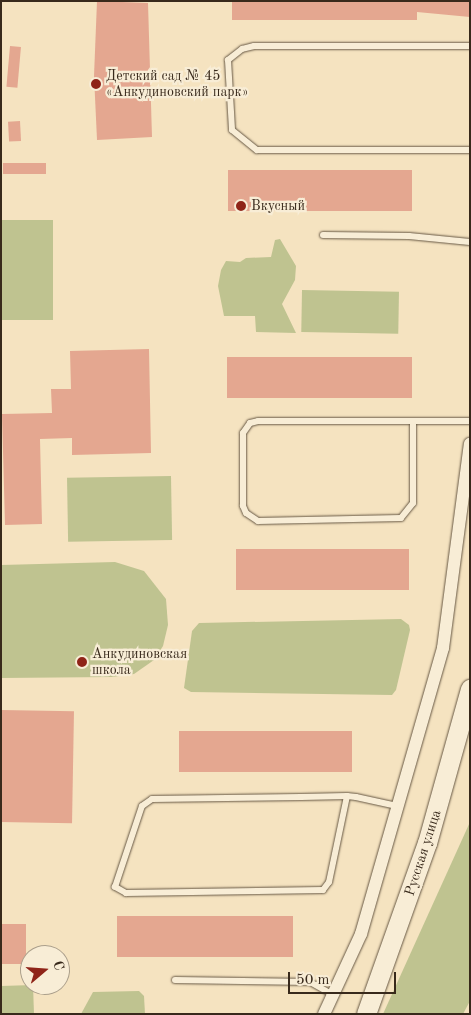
<!DOCTYPE html>
<html>
<head>
<meta charset="utf-8">
<style>
  body { margin:0 }
  #map { position:relative; width:471px; height:1015px; overflow:hidden; background:#f5e3c0; font-family:"Old Standard TT",serif }
  div>[style] { position:absolute }
  [style*='--x'] { left:calc(var(--x)*1px); top:calc(var(--y)*1px); width:calc(var(--w)*1px); rotate:calc(var(--a)*1deg) }
  .green>* { inset:0; background:#bfc390; transform-origin:0 0 }
  .building>* { inset:0; background:#e4a790; transform-origin:0 0 }
  .roads { filter:drop-shadow(0 0 1px #675844) drop-shadow(0 0 1px #675844) }
  .lane>* { height:6px; margin:-3px; padding:0 3px; transform-origin:3px; border-radius:3px; background:#f8edd6 }
  .street>* { height:12px; margin:-6px; padding:0 6px; transform-origin:6px; border-radius:6px; background:#f8edd6 }
  .secondary>* { height:19px; margin:-9.5px; padding:0 9.5px; transform-origin:9.5px; border-radius:9.5px; background:#f8edd6 }
  .dots>* { width:14px; height:14px; translate:-50% -50%; box-sizing:border-box; border:2px solid #f8edd6; border-radius:50% }
  span { translate:-50% -50%; white-space:nowrap; text-align:center; line-height:1.15; -webkit-text-stroke:4.5px #f8edd6; paint-order:stroke }
  .poi-label { font-size:14px; color:#38291b }
  .left { translate:0 -50%; text-align:left }
  .street-label { font-size:14px; color:#38291b }
  .frame { position:absolute; inset:0; border:2px solid #38291b; pointer-events:none }
  .north { position:absolute; left:20px; top:945px; width:50px; height:50px; box-sizing:border-box; background:#f8edd6; border:1px solid #ab9f8b; border-radius:50%; rotate:72deg; font-size:14px; font-weight:700; line-height:20px; text-align:center; color:#38291b }
  .north::after { content:''; display:block; margin:auto; width:18px; height:22px; background:#8f2418; clip-path:polygon(50% 0,100% 100%,50% 72%,0 100%) }
  .scale { position:absolute; left:288px; top:972px; width:108px; height:22px; box-sizing:border-box; border:2px solid #38291b; border-top:0; padding-left:6px; font-size:15px; line-height:18px; white-space:nowrap; color:#38291b; -webkit-text-stroke:4px #f8edd6; paint-order:stroke }
</style>
</head>
<body>
<div id="map">
  <div class="green">
    <i style="left:1px;top:220px;width:52px;height:100px"></i>
    <i style="clip-path:polygon(280px 239px,296px 266px,295px 280px,282px 304px,296px 333px,256px 332px,255px 316px,224px 316px,218px 286px,221px 270px,226px 261px,240px 262px,246px 258px,271px 257px,275px 240px)"></i>
    <i style="left:302px;top:290px;width:97px;height:42px;rotate:1deg"></i>
    <i style="left:171px;top:476px;width:64px;height:104px;rotate:89deg"></i>
    <i style="clip-path:polygon(115px 562px,144px 571px,166px 599px,168px 625px,163px 646px,154px 660px,134px 674px,112px 677px,1px 678px,1px 565px)"></i>
    <i style="clip-path:polygon(401px 619px,409px 625px,410px 630px,396px 690px,392px 695px,191px 692px,184px 688px,192px 631px,199px 623px)"></i>
    <i style="clip-path:polygon(470px 822px,470px 1001px,463px 1014px,383px 1014px)"></i>
    <i style="left:33px;top:985px;width:29px;height:32px;rotate:88deg"></i>
    <i style="clip-path:polygon(139px 991px,144px 996px,145px 1014px,81px 1014px,93px 992px)"></i>
  </div>
  <div class="building">
    <i style="clip-path:polygon(97px 1px,148px 3px,152px 137px,97px 140px,94px 76px)"></i>
    <i style="clip-path:polygon(232px 1px,470px 1px,470px 17px,417px 12px,417px 20px,232px 20px)"></i>
    <i style="left:10px;top:46px;width:11px;height:41px;rotate:5deg"></i>
    <i style="left:20px;top:121px;width:20px;height:12px;rotate:87deg"></i>
    <i style="left:3px;top:163px;width:43px;height:11px"></i>
    <i style="left:228px;top:170px;width:184px;height:41px"></i>
    <i style="clip-path:polygon(149px 349px,151px 453px,72px 455px,72px 438px,40px 439px,42px 524px,5px 525px,2px 414px,52px 413px,51px 389px,71px 389px,70px 351px)"></i>
    <i style="left:227px;top:357px;width:185px;height:41px"></i>
    <i style="left:236px;top:549px;width:173px;height:41px"></i>
    <i style="left:1px;top:710px;width:73px;height:112px;rotate:1deg"></i>
    <i style="left:352px;top:731px;width:41px;height:173px;rotate:90deg"></i>
    <i style="left:117px;top:916px;width:176px;height:41px"></i>
    <i style="left:1px;top:924px;width:25px;height:40px"></i>
  </div>
  <div class="roads">
    <div class="lane">
      <i style="--x:470;--y:46;--w:216;--a:180"></i>
      <i style="--x:254;--y:46;--w:12;--a:166"></i>
      <i style="--x:242;--y:49;--w:18;--a:142"></i>
      <i style="--x:228;--y:60;--w:70;--a:86.7"></i>
      <i style="--x:232;--y:130;--w:32;--a:39"></i>
      <i style="--x:257;--y:150;--w:213;--a:0"></i>
      <i style="--x:323;--y:235;--w:86;--a:0.7"></i>
      <i style="--x:409;--y:236;--w:61;--a:5.6"></i>
      <i style="--x:413;--y:421;--w:82;--a:90"></i>
      <i style="--x:413;--y:503;--w:19;--a:129"></i>
      <i style="--x:401;--y:518;--w:143;--a:178.8"></i>
      <i style="--x:258;--y:521;--w:14;--a:-146"></i>
      <i style="--x:246;--y:513;--w:8;--a:-113"></i>
      <i style="--x:243;--y:506;--w:73;--a:-90"></i>
      <i style="--x:243;--y:433;--w:12;--a:-55"></i>
      <i style="--x:250;--y:423;--w:8;--a:-14"></i>
      <i style="--x:258;--y:421;--w:212;--a:0"></i>
      <i style="--x:347;--y:796;--w:88;--a:101.8"></i>
      <i style="--x:329;--y:882;--w:10;--a:127"></i>
      <i style="--x:323;--y:890;--w:197;--a:179.1"></i>
      <i style="--x:126;--y:893;--w:13;--a:-151"></i>
      <i style="--x:115;--y:887;--w:85;--a:-71.6"></i>
      <i style="--x:142;--y:806;--w:12;--a:-35"></i>
      <i style="--x:152;--y:799;--w:149;--a:-0.8"></i>
      <i style="--x:301;--y:797;--w:46;--a:-1.2"></i>
      <i style="--x:347;--y:796;--w:9;--a:6"></i>
      <i style="--x:356;--y:797;--w:42;--a:12.4"></i>
      <i style="--x:175;--y:980;--w:135;--a:0.8"></i>
      <i style="--x:310;--y:982;--w:25;--a:29"></i>
    </div>
    <div class="street">
      <i style="--x:324;--y:1014;--w:88;--a:-65.2"></i>
      <i style="--x:361;--y:934;--w:298;--a:-74"></i>
      <i style="--x:443;--y:648;--w:206;--a:-82.5"></i>
    </div>
    <div class="secondary">
      <i style="--x:366;--y:1014;--w:182;--a:-70.4"></i>
      <i style="--x:427;--y:843;--w:160;--a:-74.4"></i>
    </div>
  </div>
  <div class="dots">
    <i style="left:96px;top:84px;background:#8f2418"></i>
    <i style="left:241px;top:206px;background:#8f2418"></i>
    <i style="left:82px;top:662px;background:#8f2418"></i>
  </div>
  <div class="poi-label">
    <span class="left" style="left:106px;top:84px">Детский сад № 45<br>«Анкудиновский парк»</span>
    <span class="left" style="left:251px;top:206px">Вкусный</span>
    <span class="left" style="left:92px;top:662px">Анкудиновская<br>школа</span>
  </div>
  <div class="street-label">
    <span style="left:423px;top:853px;rotate:-72deg">Русская улица</span>
  </div>
  <div class="frame"></div>
  <div class="north">С</div>
  <div class="scale">50 m</div>
</div>
</body>
</html>
